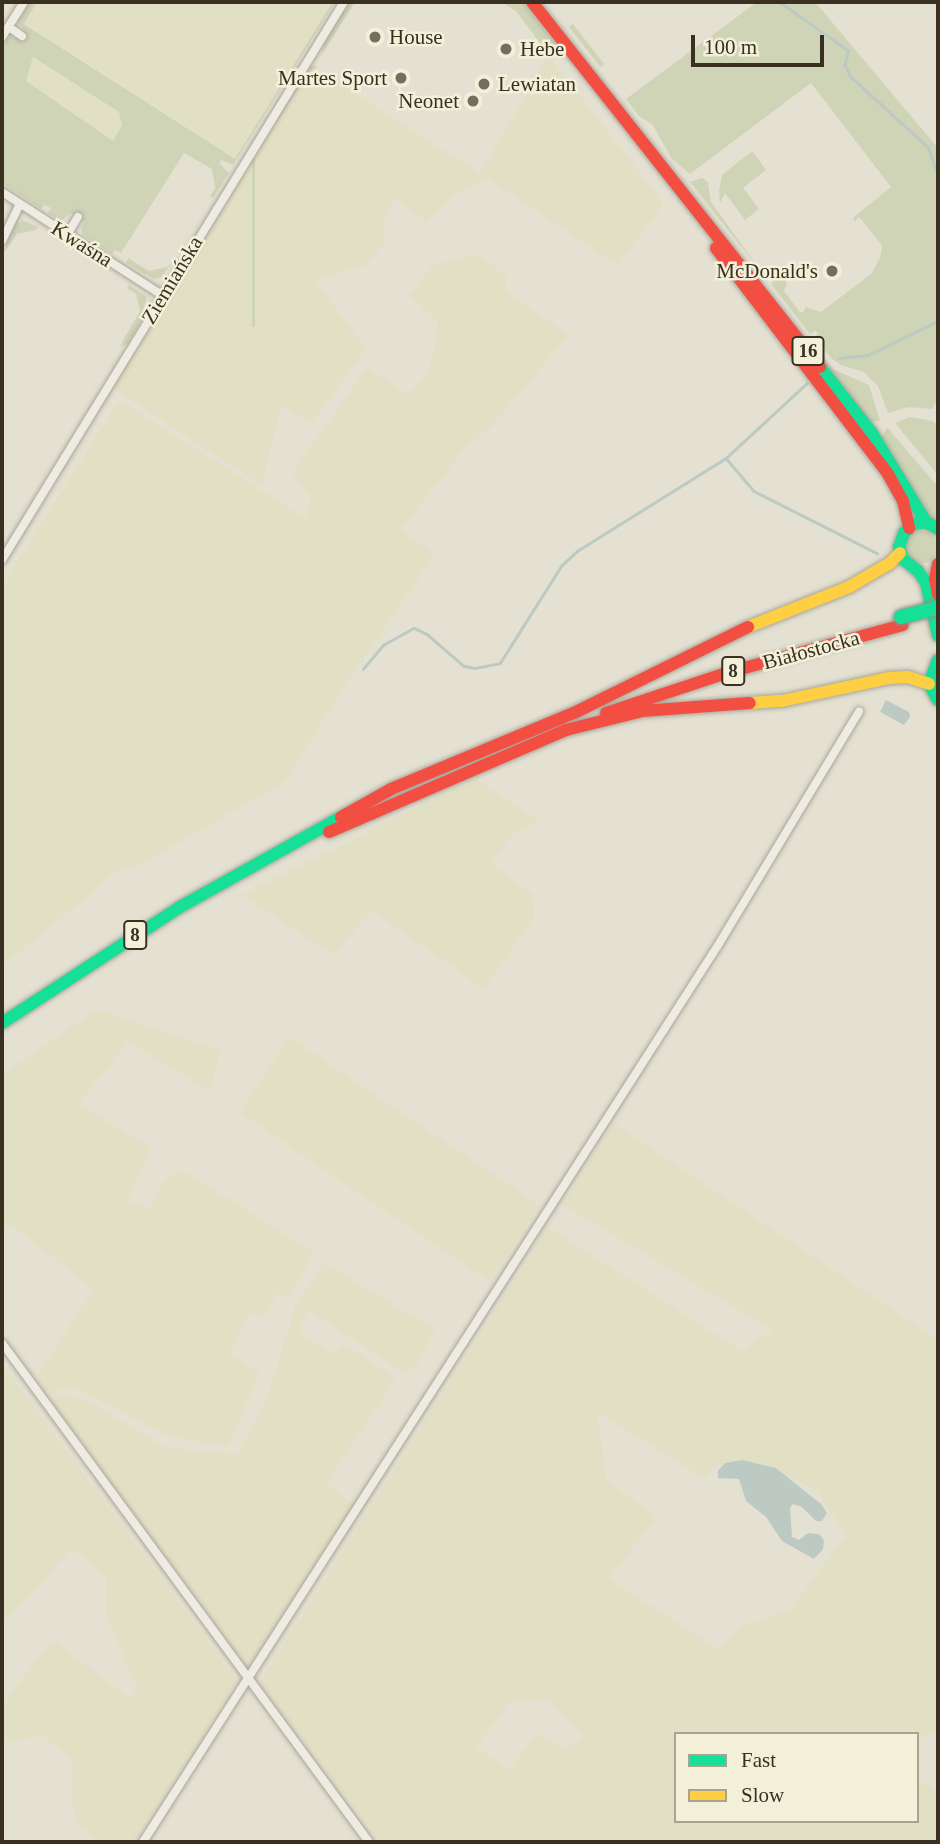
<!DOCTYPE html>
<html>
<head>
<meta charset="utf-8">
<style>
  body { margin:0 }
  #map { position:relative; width:940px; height:1844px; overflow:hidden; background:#e4e1d2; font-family:"Times New Roman",serif }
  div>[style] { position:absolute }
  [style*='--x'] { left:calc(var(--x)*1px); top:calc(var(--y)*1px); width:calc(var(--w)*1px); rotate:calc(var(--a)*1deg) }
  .farmland>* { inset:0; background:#e2e0c4; transform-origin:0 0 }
  .green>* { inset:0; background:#cfd4b6; transform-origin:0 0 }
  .round { border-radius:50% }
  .water>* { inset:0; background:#bccac3 }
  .stream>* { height:2.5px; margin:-1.25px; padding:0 1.25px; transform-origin:1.25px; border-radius:1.25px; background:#bccac3 }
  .roads { filter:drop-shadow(0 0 2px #aaa69a) drop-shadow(0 0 2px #aaa69a) }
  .street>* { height:8px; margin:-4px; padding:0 4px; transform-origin:4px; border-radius:4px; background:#edebe2 }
  .fast>* { height:12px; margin:-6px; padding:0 6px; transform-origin:6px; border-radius:6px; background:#16e098 }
  .slow>* { height:12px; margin:-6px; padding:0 6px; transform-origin:6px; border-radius:6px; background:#ffcf43 }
  .jam>* { height:12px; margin:-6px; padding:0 6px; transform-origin:6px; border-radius:6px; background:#f24e42 }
  .bridges { filter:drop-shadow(0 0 2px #8f8c81) drop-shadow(0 0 2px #8f8c81) }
  .fast-bridge>* { height:14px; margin:-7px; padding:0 7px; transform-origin:7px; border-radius:7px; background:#16e098 }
  .dots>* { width:19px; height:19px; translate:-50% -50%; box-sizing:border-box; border:4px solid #f3f0da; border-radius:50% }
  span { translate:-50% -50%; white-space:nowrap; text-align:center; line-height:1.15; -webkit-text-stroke:5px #f3f0da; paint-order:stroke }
  .shield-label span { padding:2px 5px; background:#f3f0da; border:2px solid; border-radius:5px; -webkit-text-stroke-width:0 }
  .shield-label { font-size:19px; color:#393022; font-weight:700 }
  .poi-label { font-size:21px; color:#393022 }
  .left { translate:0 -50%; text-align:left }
  .right { translate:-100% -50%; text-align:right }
  .street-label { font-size:21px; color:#393022 }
  .frame { position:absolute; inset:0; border:4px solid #393022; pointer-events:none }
  .legend { position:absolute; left:674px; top:1732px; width:245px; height:91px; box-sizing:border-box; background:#f3f0da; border:2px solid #a9a390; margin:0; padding:9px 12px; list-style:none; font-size:21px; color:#393022 }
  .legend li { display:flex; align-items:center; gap:14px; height:35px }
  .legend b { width:35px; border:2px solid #a9a390 }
  .scale { position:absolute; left:691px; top:35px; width:133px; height:32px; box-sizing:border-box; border:4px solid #393022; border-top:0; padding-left:9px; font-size:21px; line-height:24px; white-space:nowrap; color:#393022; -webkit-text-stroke:5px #f3f0da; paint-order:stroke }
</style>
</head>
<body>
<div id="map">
  <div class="farmland">
    <i style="clip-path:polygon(37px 2px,333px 2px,235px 159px,24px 23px)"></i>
    <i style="clip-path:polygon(549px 55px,664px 204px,618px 266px,488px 179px,455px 194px,426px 222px,396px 198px,384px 217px,385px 243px,366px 265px,315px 280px,366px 349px,311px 424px,282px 405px,261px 485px,113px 388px,307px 74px,316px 69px,480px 173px)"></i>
    <i style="clip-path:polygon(33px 57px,119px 112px,122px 125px,112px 142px,25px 81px)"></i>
    <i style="clip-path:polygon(482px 256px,506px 276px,506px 292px,569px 335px,490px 428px,465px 448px,401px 530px,435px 554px,341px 692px,285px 782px,136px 867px,117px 870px,94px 892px,2px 966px,2px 585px,117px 404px,127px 405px,307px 519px,311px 496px,292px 473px,367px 367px,408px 395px,429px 372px,438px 322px,409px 295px,431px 267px,453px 258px)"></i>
    <i style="clip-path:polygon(475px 778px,540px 822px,516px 831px,490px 863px,532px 894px,535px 917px,484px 989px,372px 911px,333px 955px,241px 895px)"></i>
    <i style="clip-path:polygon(94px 1011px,103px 1011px,221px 1051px,210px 1091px,128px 1042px,79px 1104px,151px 1148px,128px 1200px,149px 1209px,164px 1182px,181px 1169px,315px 1253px,287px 1299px,279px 1292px,262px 1317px,249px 1313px,229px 1353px,260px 1373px,228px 1447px,167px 1436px,85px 1393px,62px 1387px,48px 1394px,37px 1376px,93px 1289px,10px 1224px,2px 1235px,2px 1075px)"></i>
    <i style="left:290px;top:1037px;width:302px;height:91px;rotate:34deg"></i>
    <i style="clip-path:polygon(evenodd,614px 1123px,938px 1340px,938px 1733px,917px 1737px,917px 1734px,676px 1734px,676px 1821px,917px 1821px,917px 1779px,938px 1793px,938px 1842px,380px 1842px,260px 1682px,548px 1227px,742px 1351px,772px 1330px,563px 1205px,614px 1123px,597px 1412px,703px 1478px,717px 1465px,788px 1475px,817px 1491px,846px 1535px,790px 1609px,744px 1626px,717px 1648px,609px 1579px,657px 1517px,607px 1481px,597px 1412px,614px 1123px,549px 1699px,584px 1737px,564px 1750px,538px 1733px,509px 1769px,476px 1747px,510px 1702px,549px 1699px)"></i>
    <i style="clip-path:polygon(324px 1263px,436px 1330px,416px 1367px,404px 1373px,309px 1310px,299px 1333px,333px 1354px,344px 1343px,396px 1379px,326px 1483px,354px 1506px,248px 1668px,51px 1400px,64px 1395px,86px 1400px,165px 1447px,237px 1455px,268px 1396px,295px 1305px)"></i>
    <i style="clip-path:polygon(2px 1364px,237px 1681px,137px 1838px,99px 1842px,80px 1828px,71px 1803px,72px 1758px,42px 1736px,2px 1743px,2px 1704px,53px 1640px,130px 1698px,137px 1689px,107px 1618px,105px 1576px,72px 1549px,2px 1625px)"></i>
  </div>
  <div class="green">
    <i style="clip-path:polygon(evenodd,29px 2px,37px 2px,24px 24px,235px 159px,333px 2px,335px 2px,233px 165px,222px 160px,219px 163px,229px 173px,213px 198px,210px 196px,215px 188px,212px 169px,184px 153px,121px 253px,115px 250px,112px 254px,83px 235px,81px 229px,84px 222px,71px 213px,61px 221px,48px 213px,51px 208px,44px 205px,41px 209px,2px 183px,2px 45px,10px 37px,21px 39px,25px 32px,18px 22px,29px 2px,33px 57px,119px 112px,122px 125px,113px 141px,26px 81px,33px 57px)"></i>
    <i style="clip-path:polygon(349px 2px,355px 2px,322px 54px,326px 39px)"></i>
    <i style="clip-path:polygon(501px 2px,522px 2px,558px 48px,549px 55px,516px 11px)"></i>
    <i style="clip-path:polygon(757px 2px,815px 2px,938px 148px,938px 398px,932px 409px,908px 407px,888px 413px,878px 386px,864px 372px,841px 365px,832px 359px,814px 338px,818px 333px,815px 331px,810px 334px,771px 284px,777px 278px,784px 279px,787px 283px,784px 291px,800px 312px,803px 312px,806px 307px,821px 312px,871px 274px,880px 258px,882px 246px,861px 219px,858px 217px,855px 222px,853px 218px,891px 187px,811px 83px,690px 174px,672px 159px,652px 124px,640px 117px,626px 99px)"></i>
    <i style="left:573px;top:24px;width:51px;height:5px;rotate:52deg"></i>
    <i style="clip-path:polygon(312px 66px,318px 66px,307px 74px,257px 153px,308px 69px)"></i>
    <i style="clip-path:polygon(752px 151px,766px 170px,743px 188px,759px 209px,745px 220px,725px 193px,720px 203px,719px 191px,722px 175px)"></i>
    <i style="left:252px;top:158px;width:3px;height:169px"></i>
    <i style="clip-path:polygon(702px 178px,708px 182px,711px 202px,763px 274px,690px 182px)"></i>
    <i style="clip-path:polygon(22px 220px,38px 227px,36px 230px,17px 234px,3px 254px,15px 221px,19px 224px)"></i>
    <i style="clip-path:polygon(128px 258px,149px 271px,167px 267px,173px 262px,160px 278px,154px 279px,126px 263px)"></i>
    <i style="clip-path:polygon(129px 285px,147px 297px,142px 314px,150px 304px,148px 291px,151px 303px,128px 344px,120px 346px,140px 311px,136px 294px,127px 288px)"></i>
    <i style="clip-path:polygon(809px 342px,833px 369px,869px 385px,880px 421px,869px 422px,807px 345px)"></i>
    <i style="clip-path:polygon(909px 417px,933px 421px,938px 426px,938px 475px,895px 423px)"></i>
    <i style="clip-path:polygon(887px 427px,938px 487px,938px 522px,923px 513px,881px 440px)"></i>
    <i class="round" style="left:906px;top:531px;width:32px;height:32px"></i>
  </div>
  <div class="water">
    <i style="clip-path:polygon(886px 700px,909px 712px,910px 717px,904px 725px,880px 712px)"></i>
    <i style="clip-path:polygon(742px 1460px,776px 1468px,821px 1504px,827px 1513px,822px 1521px,816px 1521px,802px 1507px,793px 1504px,790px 1508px,792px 1537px,799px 1540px,808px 1533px,819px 1534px,824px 1540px,823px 1549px,814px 1559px,782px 1541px,766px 1517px,746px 1501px,739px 1479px,718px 1478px,718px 1471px,725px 1463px)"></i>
  </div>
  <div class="stream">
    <i style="--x:780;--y:2;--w:85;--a:35.4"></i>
    <i style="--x:849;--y:51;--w:15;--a:106"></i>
    <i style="--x:845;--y:65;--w:13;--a:63"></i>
    <i style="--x:851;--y:77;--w:104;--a:42.3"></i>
    <i style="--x:928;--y:147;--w:30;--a:70"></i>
    <i style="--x:839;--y:358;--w:29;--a:-6"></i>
    <i style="--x:868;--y:355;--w:78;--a:-25.9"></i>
    <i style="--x:726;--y:458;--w:43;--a:49.7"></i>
    <i style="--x:754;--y:491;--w:138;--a:26.8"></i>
    <i style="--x:363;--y:669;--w:31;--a:-50"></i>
    <i style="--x:383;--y:645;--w:35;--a:-29"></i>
    <i style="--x:414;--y:628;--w:14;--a:25"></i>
    <i style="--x:427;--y:634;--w:49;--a:40.9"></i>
    <i style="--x:464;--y:666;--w:11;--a:10"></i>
    <i style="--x:475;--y:668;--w:25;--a:-11"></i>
    <i style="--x:500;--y:663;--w:115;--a:-57.8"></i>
    <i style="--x:561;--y:566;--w:22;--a:-43"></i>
    <i style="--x:577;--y:551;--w:176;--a:-32"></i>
    <i style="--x:726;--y:458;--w:110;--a:-42.8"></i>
  </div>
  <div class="roads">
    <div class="street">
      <i style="--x:9;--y:27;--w:16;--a:35"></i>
      <i style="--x:2;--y:37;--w:41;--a:-57.8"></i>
      <i style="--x:2;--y:192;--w:190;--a:32.8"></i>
      <i style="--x:67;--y:235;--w:21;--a:-59"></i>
      <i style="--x:2;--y:241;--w:41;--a:-64.1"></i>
      <i style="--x:2;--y:560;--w:654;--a:-58.5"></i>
      <i style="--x:2;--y:1343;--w:619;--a:53.67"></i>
      <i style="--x:143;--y:1842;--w:1063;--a:-57.33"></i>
      <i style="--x:717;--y:947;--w:275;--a:-58.9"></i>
    </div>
    <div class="fast">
      <i style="--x:820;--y:367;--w:84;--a:51.8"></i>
      <i style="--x:872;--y:433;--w:104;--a:58.8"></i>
      <i style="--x:938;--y:529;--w:14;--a:-150"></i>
      <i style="--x:926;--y:522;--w:13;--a:171"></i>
      <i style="--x:913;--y:524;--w:13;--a:135"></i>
      <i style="--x:904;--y:533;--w:15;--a:110"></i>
      <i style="--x:899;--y:547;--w:13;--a:72"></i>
      <i style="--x:903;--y:559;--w:19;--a:39"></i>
      <i style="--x:918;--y:571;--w:14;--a:56"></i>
      <i style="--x:926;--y:583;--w:54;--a:77.2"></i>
      <i style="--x:938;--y:660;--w:26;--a:111"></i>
      <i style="--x:929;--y:684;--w:18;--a:61"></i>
      <i style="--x:2;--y:1023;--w:212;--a:-33.1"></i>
      <i style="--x:180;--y:907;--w:184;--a:-29.2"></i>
    </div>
    <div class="slow">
      <i style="--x:748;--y:627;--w:109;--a:-21.6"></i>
      <i style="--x:849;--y:587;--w:48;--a:-30.3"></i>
      <i style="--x:890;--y:563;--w:14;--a:-45"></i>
      <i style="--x:750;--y:703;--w:32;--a:-4"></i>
      <i style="--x:782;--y:701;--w:109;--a:-12.1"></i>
      <i style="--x:889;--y:678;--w:19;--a:-3"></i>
      <i style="--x:908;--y:677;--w:22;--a:18"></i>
    </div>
    <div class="jam">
      <i style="--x:532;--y:2;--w:465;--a:51.7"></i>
      <i style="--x:716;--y:248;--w:284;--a:52.7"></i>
      <i style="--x:888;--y:474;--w:31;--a:61"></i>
      <i style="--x:903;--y:501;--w:28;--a:77"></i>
      <i style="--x:938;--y:564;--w:15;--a:101"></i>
      <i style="--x:935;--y:579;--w:16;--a:79"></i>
      <i style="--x:606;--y:713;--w:126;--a:-18.4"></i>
      <i style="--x:726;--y:673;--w:183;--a:-15.2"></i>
      <i style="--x:341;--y:817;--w:57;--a:-29.2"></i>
      <i style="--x:391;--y:789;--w:200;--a:-22.6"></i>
      <i style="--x:576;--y:712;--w:192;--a:-26.3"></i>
      <i style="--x:329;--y:832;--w:258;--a:-23.3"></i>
      <i style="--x:566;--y:730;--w:78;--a:-14"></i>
      <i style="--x:642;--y:711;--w:108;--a:-4.2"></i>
    </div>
  </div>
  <div class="bridges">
    <div class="fast-bridge">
      <i style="--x:901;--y:617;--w:38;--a:-14"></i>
    </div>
  </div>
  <div class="dots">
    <i style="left:375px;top:37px;background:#756e60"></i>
    <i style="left:506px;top:49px;background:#756e60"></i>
    <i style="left:401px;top:78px;background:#756e60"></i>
    <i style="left:484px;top:84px;background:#756e60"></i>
    <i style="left:473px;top:101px;background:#756e60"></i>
    <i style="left:832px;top:271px;background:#756e60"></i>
  </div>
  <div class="shield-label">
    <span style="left:808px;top:351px">16</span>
    <span style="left:733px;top:671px">8</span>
    <span style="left:135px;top:935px">8</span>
  </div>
  <div class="poi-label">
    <span class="left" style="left:389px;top:37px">House</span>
    <span class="left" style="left:520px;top:49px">Hebe</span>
    <span class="right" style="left:387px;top:78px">Martes Sport</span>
    <span class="left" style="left:498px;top:84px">Lewiatan</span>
    <span class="right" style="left:459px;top:101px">Neonet</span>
    <span class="right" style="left:818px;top:271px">McDonald's</span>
  </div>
  <div class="street-label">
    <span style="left:82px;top:244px;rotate:32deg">Kwaśna</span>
    <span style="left:172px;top:280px;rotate:-59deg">Ziemiańska</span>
    <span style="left:811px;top:650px;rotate:-15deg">Białostocka</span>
  </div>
  <div class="frame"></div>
  <ul class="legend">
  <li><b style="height:9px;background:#16e098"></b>Fast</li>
  <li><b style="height:9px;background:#ffcf43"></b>Slow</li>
  </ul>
  <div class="scale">100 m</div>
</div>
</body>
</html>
